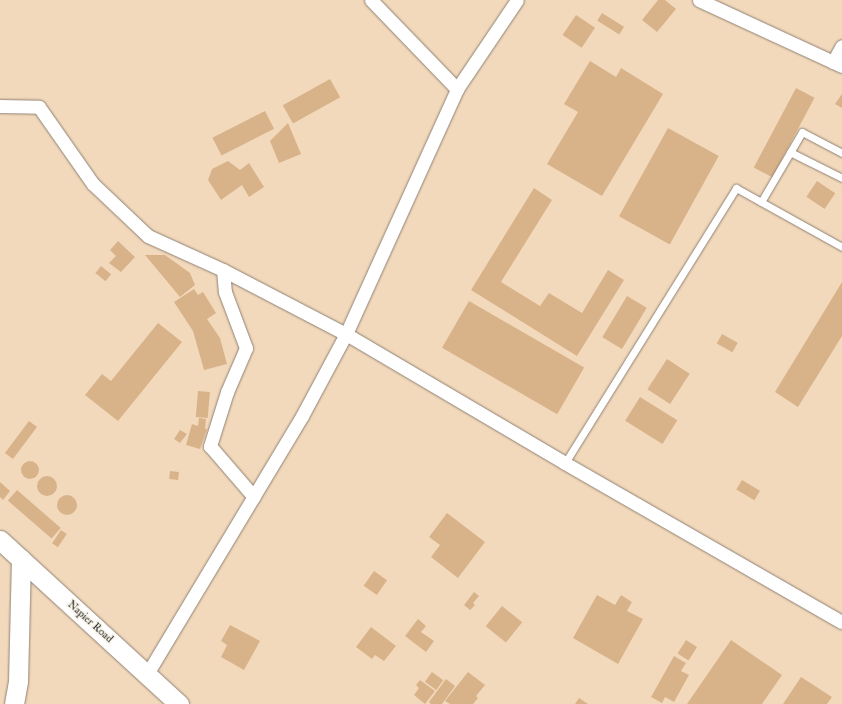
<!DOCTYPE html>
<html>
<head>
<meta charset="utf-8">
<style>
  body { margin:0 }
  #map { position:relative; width:842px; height:704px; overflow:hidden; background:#f3d9bc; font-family:"IM FELL Great Primer",serif }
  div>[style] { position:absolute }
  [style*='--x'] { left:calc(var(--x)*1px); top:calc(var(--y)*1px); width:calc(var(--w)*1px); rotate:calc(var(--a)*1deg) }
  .building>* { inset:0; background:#d8b389; transform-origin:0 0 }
  .round { border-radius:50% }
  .roads { filter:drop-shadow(0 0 1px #8f8274) drop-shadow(0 0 1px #8f8274) }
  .lane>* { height:7px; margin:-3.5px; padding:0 3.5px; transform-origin:3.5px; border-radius:3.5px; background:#fff }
  .street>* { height:13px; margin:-6.5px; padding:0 6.5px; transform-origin:6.5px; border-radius:6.5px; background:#fff }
  .secondary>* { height:19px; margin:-9.5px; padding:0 9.5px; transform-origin:9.5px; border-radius:9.5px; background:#fff }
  span { translate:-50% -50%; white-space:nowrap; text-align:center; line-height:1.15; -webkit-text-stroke:3.5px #fbf7ec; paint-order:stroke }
  .street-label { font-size:11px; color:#2b2b2b }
</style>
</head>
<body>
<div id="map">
  <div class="building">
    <i style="clip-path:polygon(658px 0,665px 0,676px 9px,657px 32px,642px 20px)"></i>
    <i style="left:602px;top:13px;width:26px;height:9px;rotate:32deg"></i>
    <i style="left:576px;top:15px;width:23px;height:24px;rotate:34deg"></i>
    <i style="clip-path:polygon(590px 61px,616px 77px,621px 68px,663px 94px,602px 196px,547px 164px,578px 112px,564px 104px)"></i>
    <i style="left:330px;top:79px;width:21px;height:54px;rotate:61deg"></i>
    <i style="left:796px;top:88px;width:21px;height:90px;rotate:28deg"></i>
    <i style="clip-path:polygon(842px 94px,842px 108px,835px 104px)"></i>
    <i style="left:265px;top:111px;width:20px;height:59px;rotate:63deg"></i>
    <i style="clip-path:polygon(288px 123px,301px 154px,279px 163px,270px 141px)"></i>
    <i style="left:668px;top:128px;width:58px;height:101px;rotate:29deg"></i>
    <i style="clip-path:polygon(228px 161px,240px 170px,249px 163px,264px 187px,249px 197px,242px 185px,221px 200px,208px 180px,212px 169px)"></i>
    <i style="left:817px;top:181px;width:22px;height:19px;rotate:34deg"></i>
    <i style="clip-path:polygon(534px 188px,552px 200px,501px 282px,540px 306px,549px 293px,582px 313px,608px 270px,624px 280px,577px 356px,471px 290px)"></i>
    <i style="clip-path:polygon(118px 241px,135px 257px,121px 272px,109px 263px,116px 256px,110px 250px)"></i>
    <i style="clip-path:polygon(145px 255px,165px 255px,190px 273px,195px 285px,180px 297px)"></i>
    <i style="left:101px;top:266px;width:13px;height:9px;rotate:39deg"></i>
    <i style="clip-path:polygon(842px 282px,842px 336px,798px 407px,775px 392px)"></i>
    <i style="clip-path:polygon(194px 289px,198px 295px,203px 292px,216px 313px,207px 319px,220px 338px,227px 364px,204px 370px,193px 331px,174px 302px)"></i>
    <i style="left:627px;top:296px;width:23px;height:48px;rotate:31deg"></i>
    <i style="left:469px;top:301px;width:133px;height:54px;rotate:30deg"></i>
    <i style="clip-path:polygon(158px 323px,182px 342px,118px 421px,85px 395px,102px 374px,111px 381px)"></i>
    <i style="left:722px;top:334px;width:18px;height:11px;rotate:29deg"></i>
    <i style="left:667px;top:359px;width:27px;height:36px;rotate:33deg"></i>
    <i style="left:198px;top:391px;width:12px;height:26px;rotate:5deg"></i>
    <i style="left:640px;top:397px;width:44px;height:28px;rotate:32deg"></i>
    <i style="clip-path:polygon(199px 418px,206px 419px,205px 429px,207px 429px,200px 449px,186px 445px,192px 424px,198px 426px)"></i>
    <i style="left:29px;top:421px;width:10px;height:40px;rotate:37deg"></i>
    <i style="clip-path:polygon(180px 430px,187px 434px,180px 443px,174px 439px)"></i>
    <i class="round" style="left:21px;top:461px;width:18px;height:18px"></i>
    <i style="left:170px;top:471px;width:9px;height:8px;rotate:6deg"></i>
    <i class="round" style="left:37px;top:476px;width:20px;height:20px"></i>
    <i style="left:742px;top:480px;width:21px;height:11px;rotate:31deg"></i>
    <i style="clip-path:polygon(0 482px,10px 491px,3px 500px,0 497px)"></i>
    <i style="left:17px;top:490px;width:58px;height:14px;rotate:41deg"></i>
    <i class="round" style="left:57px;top:495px;width:20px;height:20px"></i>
    <i style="clip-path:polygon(447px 513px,485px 542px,458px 578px,431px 557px,440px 545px,429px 537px)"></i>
    <i style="left:61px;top:530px;width:7px;height:16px;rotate:34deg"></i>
    <i style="left:374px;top:571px;width:16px;height:18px;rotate:35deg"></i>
    <i style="clip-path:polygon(474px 592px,479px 596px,473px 603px,475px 605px,470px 610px,464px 605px)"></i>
    <i style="clip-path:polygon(597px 595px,615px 605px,621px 595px,632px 602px,627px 611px,643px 619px,618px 664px,573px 638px)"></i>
    <i style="left:502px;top:606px;width:26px;height:26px;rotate:39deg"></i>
    <i style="clip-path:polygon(418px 619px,426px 626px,421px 632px,434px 641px,426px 652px,405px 636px)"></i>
    <i style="clip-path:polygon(230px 625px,260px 641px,244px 670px,221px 657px,227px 645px,221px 641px)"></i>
    <i style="clip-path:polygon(371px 627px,396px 646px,384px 661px,375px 655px,372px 659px,356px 647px)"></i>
    <i style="left:686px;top:640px;width:13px;height:16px;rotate:32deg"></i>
    <i style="clip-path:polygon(731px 640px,782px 675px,762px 704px,687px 704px)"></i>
    <i style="clip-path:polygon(674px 656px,686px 663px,681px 671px,689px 675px,674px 702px,665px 697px,662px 703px,651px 697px)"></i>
    <i style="left:432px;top:672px;width:14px;height:12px;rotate:36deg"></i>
    <i style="clip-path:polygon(468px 672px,485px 685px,476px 696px,478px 698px,473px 704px,450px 704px,445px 701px)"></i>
    <i style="clip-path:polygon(801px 677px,832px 697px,827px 704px,783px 704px)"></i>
    <i style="clip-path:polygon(446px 679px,455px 686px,442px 704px,431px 704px,429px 702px)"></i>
    <i style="clip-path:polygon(420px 680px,435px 691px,425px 704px,414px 695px,419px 688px,416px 685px)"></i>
    <i style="clip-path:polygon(579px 698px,588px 704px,575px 704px)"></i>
  </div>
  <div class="roads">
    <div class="lane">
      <i style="--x:790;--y:152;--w:58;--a:26.6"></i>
      <i style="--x:761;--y:202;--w:81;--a:-59.6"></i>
      <i style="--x:802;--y:132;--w:45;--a:27.7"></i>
      <i style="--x:565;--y:463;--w:324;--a:-58.1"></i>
      <i style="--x:736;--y:188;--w:121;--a:29.1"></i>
    </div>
    <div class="street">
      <i style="--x:371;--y:0;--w:124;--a:46"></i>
      <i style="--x:699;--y:0;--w:157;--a:24.8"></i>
      <i style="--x:833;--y:62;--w:18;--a:-61"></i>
      <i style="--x:0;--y:106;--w:39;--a:1"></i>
      <i style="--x:39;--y:107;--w:94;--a:55"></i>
      <i style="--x:93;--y:184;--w:76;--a:43.4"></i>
      <i style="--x:148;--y:236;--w:82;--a:24.4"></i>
      <i style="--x:223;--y:270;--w:139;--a:27.5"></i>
      <i style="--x:346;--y:334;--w:254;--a:30.5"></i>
      <i style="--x:565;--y:463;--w:319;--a:29.9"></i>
      <i style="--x:223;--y:270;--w:22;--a:85"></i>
      <i style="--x:225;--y:292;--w:60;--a:69.4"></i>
      <i style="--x:246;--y:348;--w:48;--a:113.4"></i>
      <i style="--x:227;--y:392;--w:57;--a:107.5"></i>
      <i style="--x:210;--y:446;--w:67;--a:49.2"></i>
      <i style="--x:147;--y:674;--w:301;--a:-59"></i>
      <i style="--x:302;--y:416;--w:93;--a:-61.8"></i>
      <i style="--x:346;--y:334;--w:269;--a:-65.6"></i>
      <i style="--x:457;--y:89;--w:107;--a:-56"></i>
    </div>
    <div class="secondary">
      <i style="--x:0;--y:540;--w:243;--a:42.5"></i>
      <i style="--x:14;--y:704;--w:23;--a:-80"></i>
      <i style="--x:18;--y:681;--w:122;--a:-88.6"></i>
    </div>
  </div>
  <div class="street-label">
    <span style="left:90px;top:622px;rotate:42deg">Napier Road</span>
  </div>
</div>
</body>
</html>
